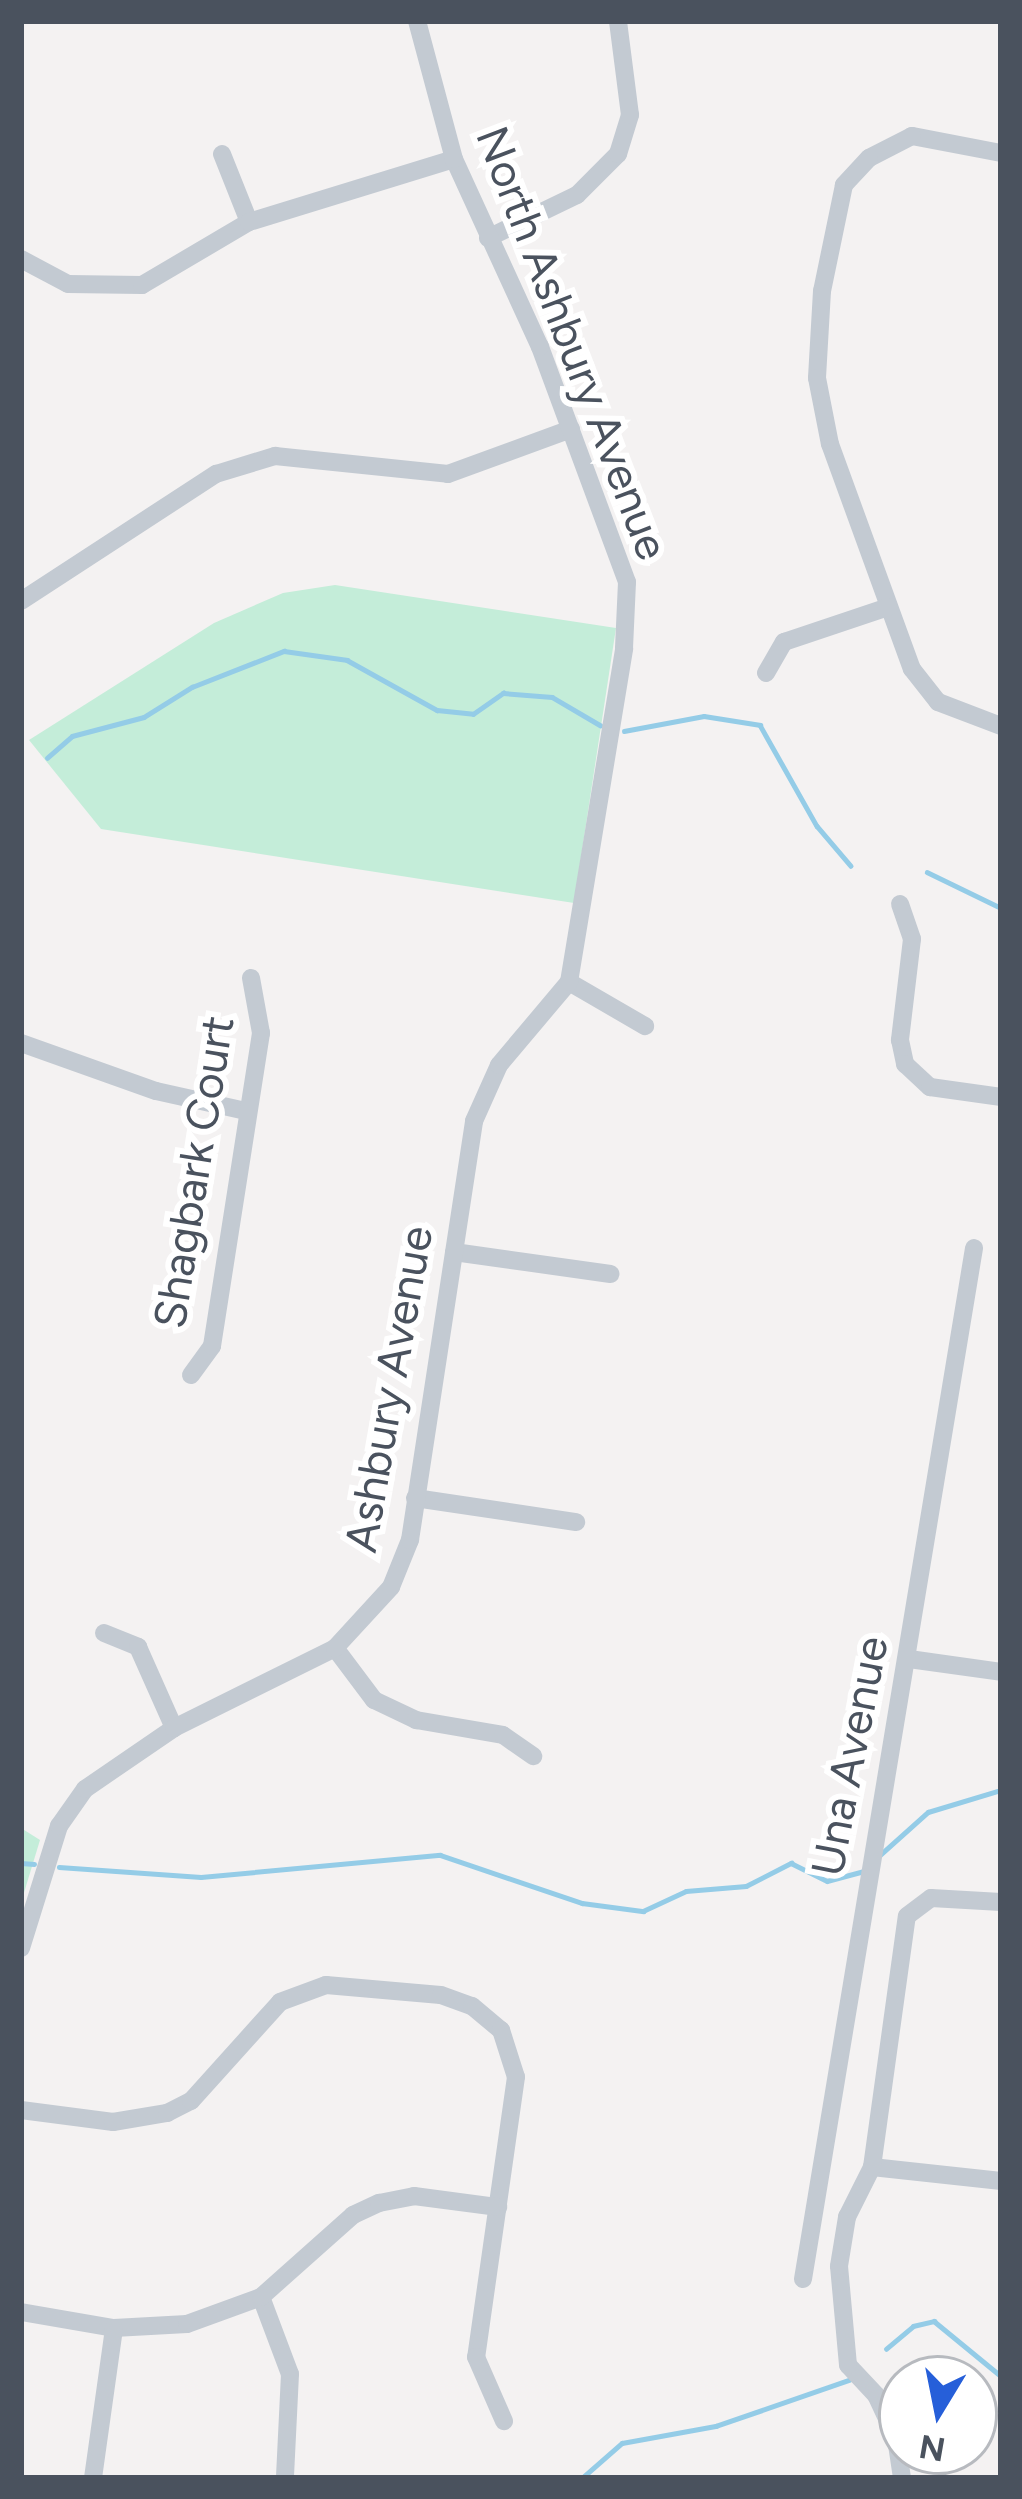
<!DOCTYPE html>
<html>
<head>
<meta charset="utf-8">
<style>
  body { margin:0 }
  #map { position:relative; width:1022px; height:2499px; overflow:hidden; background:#f4f2f2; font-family:Figtree,sans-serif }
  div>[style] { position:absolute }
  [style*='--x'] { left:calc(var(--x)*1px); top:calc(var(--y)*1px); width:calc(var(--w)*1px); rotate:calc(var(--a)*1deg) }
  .green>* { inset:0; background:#c4edd9 }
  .stream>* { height:4.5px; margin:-2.25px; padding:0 2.25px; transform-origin:2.25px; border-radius:2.25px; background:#94cce7 }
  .minor>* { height:18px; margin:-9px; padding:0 9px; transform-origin:9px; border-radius:9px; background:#c3cad2 }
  span { translate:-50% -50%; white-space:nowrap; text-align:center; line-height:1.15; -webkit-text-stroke:12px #fff; paint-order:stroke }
  .street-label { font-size:45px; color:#4a525e }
  .frame { position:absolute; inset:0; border:24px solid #4a525e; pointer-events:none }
  .north { position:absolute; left:878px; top:2355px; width:120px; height:120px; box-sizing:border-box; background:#fff; border:3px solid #b7babf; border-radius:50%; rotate:190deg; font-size:33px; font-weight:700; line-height:48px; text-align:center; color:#4a525e }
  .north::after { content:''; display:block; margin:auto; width:42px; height:54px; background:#265fd9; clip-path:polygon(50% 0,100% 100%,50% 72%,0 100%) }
</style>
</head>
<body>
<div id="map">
  <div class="green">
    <i style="clip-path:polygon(335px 585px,616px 628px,574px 903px,101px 829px,29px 740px,214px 623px,283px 593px)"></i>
    <i style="clip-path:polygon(21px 1828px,40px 1840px,23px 1896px,21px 1895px)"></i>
  </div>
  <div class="stream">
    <i style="--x:624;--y:731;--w:81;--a:-10.6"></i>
    <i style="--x:704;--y:716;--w:57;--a:9.1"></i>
    <i style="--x:760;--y:725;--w:116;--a:60.6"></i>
    <i style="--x:817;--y:826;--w:52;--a:49.6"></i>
    <i style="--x:47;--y:758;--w:33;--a:-41"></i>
    <i style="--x:72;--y:736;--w:74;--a:-14.8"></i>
    <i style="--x:144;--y:717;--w:57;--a:-32"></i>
    <i style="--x:192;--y:687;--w:99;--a:-21.4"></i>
    <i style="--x:284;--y:651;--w:64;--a:8.1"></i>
    <i style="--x:347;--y:660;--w:103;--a:29.1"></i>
    <i style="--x:437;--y:710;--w:36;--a:6"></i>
    <i style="--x:473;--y:714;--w:37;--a:-35"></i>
    <i style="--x:503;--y:693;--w:49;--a:4.7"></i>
    <i style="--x:552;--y:697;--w:56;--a:30.3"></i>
    <i style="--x:927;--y:872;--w:82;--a:25.9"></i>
    <i style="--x:880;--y:1855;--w:64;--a:-41.9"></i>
    <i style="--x:928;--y:1812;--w:76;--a:-16.8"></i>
    <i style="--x:21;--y:1863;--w:13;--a:4"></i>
    <i style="--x:59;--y:1867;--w:142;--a:4"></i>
    <i style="--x:201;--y:1877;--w:240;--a:-5.3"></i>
    <i style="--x:440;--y:1855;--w:150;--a:18.7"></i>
    <i style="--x:582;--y:1903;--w:62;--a:7.5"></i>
    <i style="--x:643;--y:1911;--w:47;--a:-24.9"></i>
    <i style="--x:686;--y:1891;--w:60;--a:-4.8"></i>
    <i style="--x:746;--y:1886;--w:51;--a:-27.1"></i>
    <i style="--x:791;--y:1863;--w:40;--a:26.6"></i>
    <i style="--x:827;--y:1881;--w:38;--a:-15"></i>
    <i style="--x:886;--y:2349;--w:35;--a:-40"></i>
    <i style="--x:913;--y:2326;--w:22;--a:-13"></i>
    <i style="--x:934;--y:2321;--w:87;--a:39.4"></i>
    <i style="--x:582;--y:2478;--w:53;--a:-41.2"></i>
    <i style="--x:622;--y:2443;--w:96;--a:-10.3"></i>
    <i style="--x:716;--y:2426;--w:141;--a:-19.1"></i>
  </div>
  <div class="minor">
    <i style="--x:1001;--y:153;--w:91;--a:-169.2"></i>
    <i style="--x:912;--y:136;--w:48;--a:152.9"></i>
    <i style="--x:869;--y:158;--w:37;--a:133"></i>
    <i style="--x:844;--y:185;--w:108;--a:101.7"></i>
    <i style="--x:822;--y:291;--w:87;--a:93.3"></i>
    <i style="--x:817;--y:378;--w:67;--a:78.9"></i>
    <i style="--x:830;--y:444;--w:239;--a:70"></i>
    <i style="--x:912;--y:669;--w:42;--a:51.8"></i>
    <i style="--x:938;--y:702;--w:67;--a:20.9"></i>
    <i style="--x:222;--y:154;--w:73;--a:68.3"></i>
    <i style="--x:488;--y:238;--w:99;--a:-25.8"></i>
    <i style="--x:577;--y:195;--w:58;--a:-45"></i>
    <i style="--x:618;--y:154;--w:41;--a:-72.9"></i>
    <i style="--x:630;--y:115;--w:95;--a:-97.3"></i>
    <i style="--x:21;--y:259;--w:53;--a:28"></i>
    <i style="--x:68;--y:284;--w:74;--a:0.8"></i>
    <i style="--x:142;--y:285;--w:124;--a:-30.5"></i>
    <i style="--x:249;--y:222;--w:214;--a:-17.1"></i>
    <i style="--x:21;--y:601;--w:233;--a:-33.1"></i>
    <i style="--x:216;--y:474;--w:62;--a:-17"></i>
    <i style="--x:275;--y:456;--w:174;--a:5.9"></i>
    <i style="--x:448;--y:474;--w:131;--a:-20.1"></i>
    <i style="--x:766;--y:673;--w:36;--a:-60"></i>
    <i style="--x:784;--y:642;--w:110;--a:-18.6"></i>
    <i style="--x:900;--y:904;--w:37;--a:71"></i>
    <i style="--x:912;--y:939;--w:102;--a:96.8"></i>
    <i style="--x:900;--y:1040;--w:25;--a:78"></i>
    <i style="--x:905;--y:1064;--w:34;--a:43"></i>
    <i style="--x:930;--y:1087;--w:72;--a:8"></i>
    <i style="--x:569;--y:982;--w:88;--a:30.1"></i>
    <i style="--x:21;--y:1043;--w:143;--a:19.6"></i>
    <i style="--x:156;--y:1091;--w:92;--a:12.5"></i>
    <i style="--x:454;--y:1252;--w:158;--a:8"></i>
    <i style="--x:191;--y:1375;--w:36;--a:-54"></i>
    <i style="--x:212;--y:1346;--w:317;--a:-81.1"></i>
    <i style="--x:261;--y:1033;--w:56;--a:-100.3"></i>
    <i style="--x:415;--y:1498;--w:163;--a:8.5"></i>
    <i style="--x:104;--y:1633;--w:37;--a:22"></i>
    <i style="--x:138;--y:1647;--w:89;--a:66"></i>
    <i style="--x:335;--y:1648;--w:65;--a:53.1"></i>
    <i style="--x:374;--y:1700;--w:47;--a:25.5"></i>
    <i style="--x:416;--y:1720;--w:88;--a:9.8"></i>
    <i style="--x:503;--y:1735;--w:37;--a:35"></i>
    <i style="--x:909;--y:1659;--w:93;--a:8"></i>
    <i style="--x:21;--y:1948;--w:128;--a:-72.7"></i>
    <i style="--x:59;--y:1826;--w:45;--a:-54.9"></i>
    <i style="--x:85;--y:1789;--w:108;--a:-34.4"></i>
    <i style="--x:174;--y:1728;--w:180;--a:-26.4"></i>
    <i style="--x:335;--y:1648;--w:83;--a:-47.4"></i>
    <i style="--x:391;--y:1587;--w:51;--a:-68"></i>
    <i style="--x:410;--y:1540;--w:424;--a:-81.3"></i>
    <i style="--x:474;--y:1121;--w:61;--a:-65.9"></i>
    <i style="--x:499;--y:1065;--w:109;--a:-49.9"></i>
    <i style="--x:569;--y:982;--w:338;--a:-80.6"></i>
    <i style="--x:624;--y:648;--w:66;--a:-87.4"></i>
    <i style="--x:627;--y:582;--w:251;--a:-110.3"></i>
    <i style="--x:540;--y:347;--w:207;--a:-114.6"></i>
    <i style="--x:454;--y:159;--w:143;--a:-105"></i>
    <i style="--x:21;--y:2110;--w:93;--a:7.4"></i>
    <i style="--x:113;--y:2122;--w:55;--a:-9.5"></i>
    <i style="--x:167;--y:2113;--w:27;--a:-27"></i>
    <i style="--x:191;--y:2101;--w:133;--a:-48"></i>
    <i style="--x:280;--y:2002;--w:49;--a:-20.3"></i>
    <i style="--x:326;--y:1985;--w:115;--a:5"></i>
    <i style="--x:441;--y:1995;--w:33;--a:20"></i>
    <i style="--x:472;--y:2006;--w:38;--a:40"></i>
    <i style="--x:501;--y:2030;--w:49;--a:72.3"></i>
    <i style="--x:516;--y:2077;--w:283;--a:98.1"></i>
    <i style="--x:476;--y:2357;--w:70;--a:66.4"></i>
    <i style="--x:872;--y:2167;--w:130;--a:6.2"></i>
    <i style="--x:803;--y:2279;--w:1045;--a:-80.58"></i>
    <i style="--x:261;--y:2297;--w:82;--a:69.4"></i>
    <i style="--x:290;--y:2374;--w:104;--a:92.8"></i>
    <i style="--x:21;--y:2312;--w:94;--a:9.8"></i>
    <i style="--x:114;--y:2328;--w:73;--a:-3.1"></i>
    <i style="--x:187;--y:2324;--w:79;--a:-20"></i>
    <i style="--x:261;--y:2297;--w:123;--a:-41.7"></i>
    <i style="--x:353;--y:2215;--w:29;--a:-25"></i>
    <i style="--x:379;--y:2203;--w:36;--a:-11"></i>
    <i style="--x:414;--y:2196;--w:85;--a:7.5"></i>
    <i style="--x:93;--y:2478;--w:151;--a:-82"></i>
    <i style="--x:902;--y:2478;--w:40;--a:-98.5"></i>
    <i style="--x:896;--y:2438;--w:47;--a:-114.9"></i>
    <i style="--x:876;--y:2395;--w:41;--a:-133"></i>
    <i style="--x:848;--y:2365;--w:99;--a:-95.2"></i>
    <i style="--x:839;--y:2266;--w:50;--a:-80.7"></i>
    <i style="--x:847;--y:2217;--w:56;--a:-63.4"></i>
    <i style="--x:872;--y:2167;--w:253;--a:-82.1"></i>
    <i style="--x:907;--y:1916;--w:30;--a:-37"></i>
    <i style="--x:931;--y:1898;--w:70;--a:3.3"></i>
  </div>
  <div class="street-label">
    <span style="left:572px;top:343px;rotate:69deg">North Ashbury Avenue</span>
    <span style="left:194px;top:1172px;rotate:-81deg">Shagbark Court</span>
    <span style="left:389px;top:1389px;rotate:-80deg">Ashbury Avenue</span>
    <span style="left:850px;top:1756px;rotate:-79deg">Una Avenue</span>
  </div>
  <div class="frame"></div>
  <div class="north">N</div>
</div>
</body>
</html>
